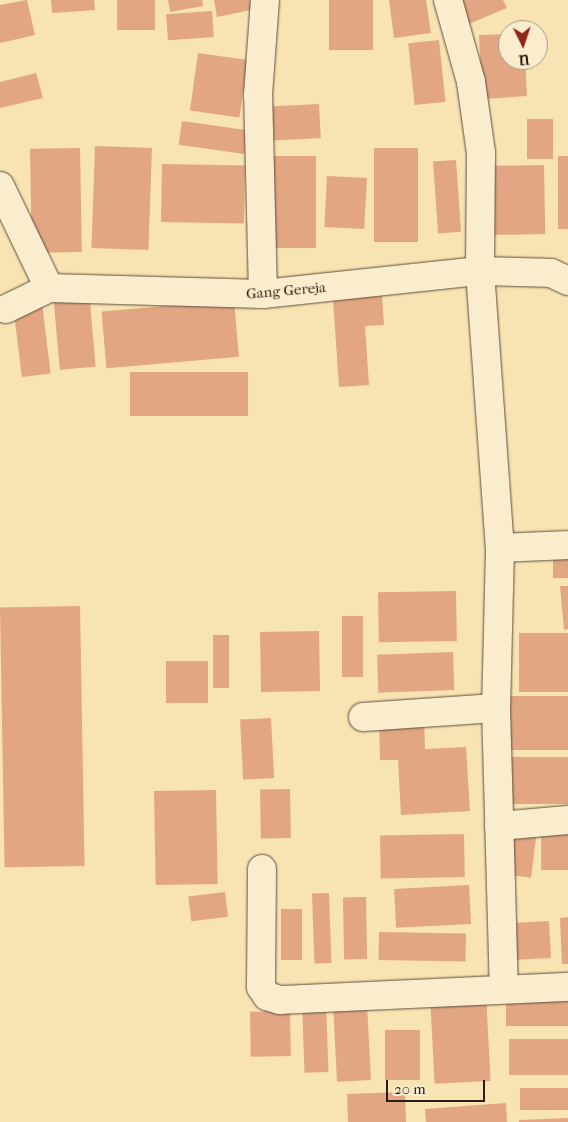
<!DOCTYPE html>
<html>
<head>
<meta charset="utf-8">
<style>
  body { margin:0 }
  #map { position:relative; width:568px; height:1122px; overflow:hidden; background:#f8e3b2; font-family:"IM FELL French Canon",serif }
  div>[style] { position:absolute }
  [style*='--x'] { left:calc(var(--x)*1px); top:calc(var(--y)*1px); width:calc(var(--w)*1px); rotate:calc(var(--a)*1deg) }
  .building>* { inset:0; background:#e2a683; transform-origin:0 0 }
  .roads { filter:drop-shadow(0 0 1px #5e4e3d) drop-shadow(0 0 1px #5e4e3d) }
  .minor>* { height:28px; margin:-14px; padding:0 14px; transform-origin:14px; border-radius:14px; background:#faedcd }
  span { translate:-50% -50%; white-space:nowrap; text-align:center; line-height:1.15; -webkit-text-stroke:4.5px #faedcd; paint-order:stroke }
  .street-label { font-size:15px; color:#2b1c16 }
  .north { position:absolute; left:498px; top:20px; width:50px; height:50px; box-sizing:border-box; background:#faedcd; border:1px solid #a79984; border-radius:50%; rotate:176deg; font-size:14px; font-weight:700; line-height:20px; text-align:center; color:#2b1c16 }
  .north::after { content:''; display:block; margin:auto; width:18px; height:22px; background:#8f2418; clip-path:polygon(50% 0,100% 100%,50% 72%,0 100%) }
  .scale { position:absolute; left:386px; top:1080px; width:99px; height:22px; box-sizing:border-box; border:2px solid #2b1c16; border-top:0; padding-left:6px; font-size:15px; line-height:18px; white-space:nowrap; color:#2b1c16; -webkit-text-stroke:4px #faedcd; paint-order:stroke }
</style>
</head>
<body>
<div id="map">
  <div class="building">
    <i style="clip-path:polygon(27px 0,35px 35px,0 43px,0 5px)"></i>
    <i style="clip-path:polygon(51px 0,94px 0,95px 10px,52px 13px)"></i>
    <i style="left:117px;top:0;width:38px;height:30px"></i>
    <i style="clip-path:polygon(168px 0,202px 0,203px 6px,170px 12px)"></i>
    <i style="clip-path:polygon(214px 0,249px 0,251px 10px,217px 17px)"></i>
    <i style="left:329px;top:0;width:44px;height:50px"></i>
    <i style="clip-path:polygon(389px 0,426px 0,431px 33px,394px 38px)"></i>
    <i style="clip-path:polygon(453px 0,503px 0,507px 8px,464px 26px)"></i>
    <i style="left:212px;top:11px;width:26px;height:46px;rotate:86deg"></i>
    <i style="clip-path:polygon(508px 34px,508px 60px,525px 60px,527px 96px,482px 99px,479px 35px)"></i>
    <i style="left:439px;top:40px;width:62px;height:31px;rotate:84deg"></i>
    <i style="left:198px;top:53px;width:50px;height:58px;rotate:8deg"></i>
    <i style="clip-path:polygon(36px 73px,43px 98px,0 108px,0 82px)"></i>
    <i style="left:319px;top:104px;width:34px;height:58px;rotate:87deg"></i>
    <i style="left:527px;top:119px;width:26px;height:40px"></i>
    <i style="left:182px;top:121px;width:66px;height:24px;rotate:8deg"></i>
    <i style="left:95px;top:146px;width:57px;height:102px;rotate:2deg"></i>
    <i style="left:80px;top:148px;width:104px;height:50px;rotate:89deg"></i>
    <i style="left:374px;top:148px;width:44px;height:94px"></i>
    <i style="left:316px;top:156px;width:92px;height:51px;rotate:90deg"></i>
    <i style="left:558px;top:156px;width:10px;height:73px"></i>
    <i style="left:456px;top:160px;width:72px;height:23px;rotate:86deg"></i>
    <i style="left:162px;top:164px;width:83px;height:58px;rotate:1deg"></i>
    <i style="left:544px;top:165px;width:69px;height:57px;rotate:89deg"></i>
    <i style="left:327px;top:176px;width:40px;height:51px;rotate:3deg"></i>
    <i style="left:89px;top:291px;width:76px;height:36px;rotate:85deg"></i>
    <i style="clip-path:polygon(382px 296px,384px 325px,365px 326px,369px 385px,339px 387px,333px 299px)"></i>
    <i style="left:234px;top:300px;width:57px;height:133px;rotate:85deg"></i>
    <i style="left:42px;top:303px;width:71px;height:29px;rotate:83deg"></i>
    <i style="left:130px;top:372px;width:118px;height:44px"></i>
    <i style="left:568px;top:557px;width:21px;height:15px;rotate:90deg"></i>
    <i style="clip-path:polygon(560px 586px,568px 586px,568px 629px,564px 630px)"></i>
    <i style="left:456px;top:591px;width:50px;height:78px;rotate:89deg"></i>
    <i style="left:80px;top:606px;width:260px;height:80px;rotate:89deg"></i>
    <i style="left:342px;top:616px;width:21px;height:61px"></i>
    <i style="left:319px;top:631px;width:60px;height:59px;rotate:89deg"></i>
    <i style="left:568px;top:633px;width:59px;height:49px;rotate:90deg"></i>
    <i style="left:213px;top:635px;width:16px;height:53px"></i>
    <i style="left:453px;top:652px;width:38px;height:76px;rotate:88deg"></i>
    <i style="left:166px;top:661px;width:42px;height:42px"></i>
    <i style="left:568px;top:696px;width:54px;height:63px;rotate:90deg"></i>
    <i style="clip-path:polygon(424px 717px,425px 749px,466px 747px,470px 811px,401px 815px,398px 760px,380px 760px,379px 718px)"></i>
    <i style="left:271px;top:718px;width:60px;height:31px;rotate:87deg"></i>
    <i style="left:568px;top:757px;width:47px;height:58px;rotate:90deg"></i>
    <i style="left:290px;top:789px;width:49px;height:30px;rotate:89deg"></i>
    <i style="left:216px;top:790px;width:94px;height:62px;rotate:89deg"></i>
    <i style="left:541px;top:825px;width:27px;height:45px"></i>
    <i style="left:512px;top:828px;width:25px;height:47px;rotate:7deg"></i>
    <i style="left:464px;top:834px;width:43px;height:84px;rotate:89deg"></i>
    <i style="left:469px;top:885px;width:39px;height:75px;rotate:87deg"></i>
    <i style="left:225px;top:892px;width:25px;height:37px;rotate:83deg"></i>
    <i style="left:329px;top:893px;width:70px;height:17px;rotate:88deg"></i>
    <i style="left:366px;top:897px;width:62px;height:23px;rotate:89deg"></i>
    <i style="left:281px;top:909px;width:21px;height:51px"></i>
    <i style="clip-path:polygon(568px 917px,568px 964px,562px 964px,560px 918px)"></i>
    <i style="left:549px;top:921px;width:37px;height:46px;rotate:87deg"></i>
    <i style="left:379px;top:932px;width:87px;height:28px;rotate:1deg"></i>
    <i style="left:568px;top:989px;width:37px;height:62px;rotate:90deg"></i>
    <i style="left:486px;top:994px;width:87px;height:56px;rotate:87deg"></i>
    <i style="left:326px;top:1001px;width:71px;height:24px;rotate:88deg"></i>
    <i style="left:367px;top:1004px;width:76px;height:34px;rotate:87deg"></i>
    <i style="left:290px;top:1011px;width:45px;height:40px;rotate:89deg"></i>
    <i style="left:385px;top:1030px;width:35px;height:50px"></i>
    <i style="left:568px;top:1039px;width:36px;height:59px;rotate:90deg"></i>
    <i style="left:568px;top:1088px;width:22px;height:48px;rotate:90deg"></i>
    <i style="left:405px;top:1092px;width:30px;height:58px;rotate:88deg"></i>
    <i style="clip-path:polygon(506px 1103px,507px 1122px,426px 1122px,425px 1109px)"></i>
    <i style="clip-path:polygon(568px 1118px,568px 1122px,519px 1122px,519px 1120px)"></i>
  </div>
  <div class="roads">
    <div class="minor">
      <i style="--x:448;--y:0;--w:85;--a:74.3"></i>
      <i style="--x:471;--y:82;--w:72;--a:82"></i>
      <i style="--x:481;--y:153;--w:118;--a:90.5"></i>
      <i style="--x:480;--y:271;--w:278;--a:85.9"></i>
      <i style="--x:500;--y:548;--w:160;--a:91.4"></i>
      <i style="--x:496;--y:708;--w:280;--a:88.4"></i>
      <i style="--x:0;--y:186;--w:113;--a:64.3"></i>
      <i style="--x:263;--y:294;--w:199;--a:-91.4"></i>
      <i style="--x:258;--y:95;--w:95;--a:-85.8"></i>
      <i style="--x:6;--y:309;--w:48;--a:-26"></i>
      <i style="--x:49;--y:288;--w:214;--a:1.6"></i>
      <i style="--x:263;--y:294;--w:218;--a:-6.1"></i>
      <i style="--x:480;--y:271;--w:71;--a:1.6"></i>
      <i style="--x:551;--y:273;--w:19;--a:25"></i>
      <i style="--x:500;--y:548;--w:68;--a:-2.5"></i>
      <i style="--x:363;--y:717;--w:133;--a:-3.9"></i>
      <i style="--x:499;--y:826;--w:69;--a:-5"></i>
      <i style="--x:262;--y:869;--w:118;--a:90.5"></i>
      <i style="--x:261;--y:987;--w:11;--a:56"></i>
      <i style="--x:267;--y:996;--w:14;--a:17"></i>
      <i style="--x:280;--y:1000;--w:288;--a:-2.6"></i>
    </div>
  </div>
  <div class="street-label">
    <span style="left:286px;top:291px;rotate:-5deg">Gang Gereja</span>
  </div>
  <div class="north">U</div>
  <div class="scale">20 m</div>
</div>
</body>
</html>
